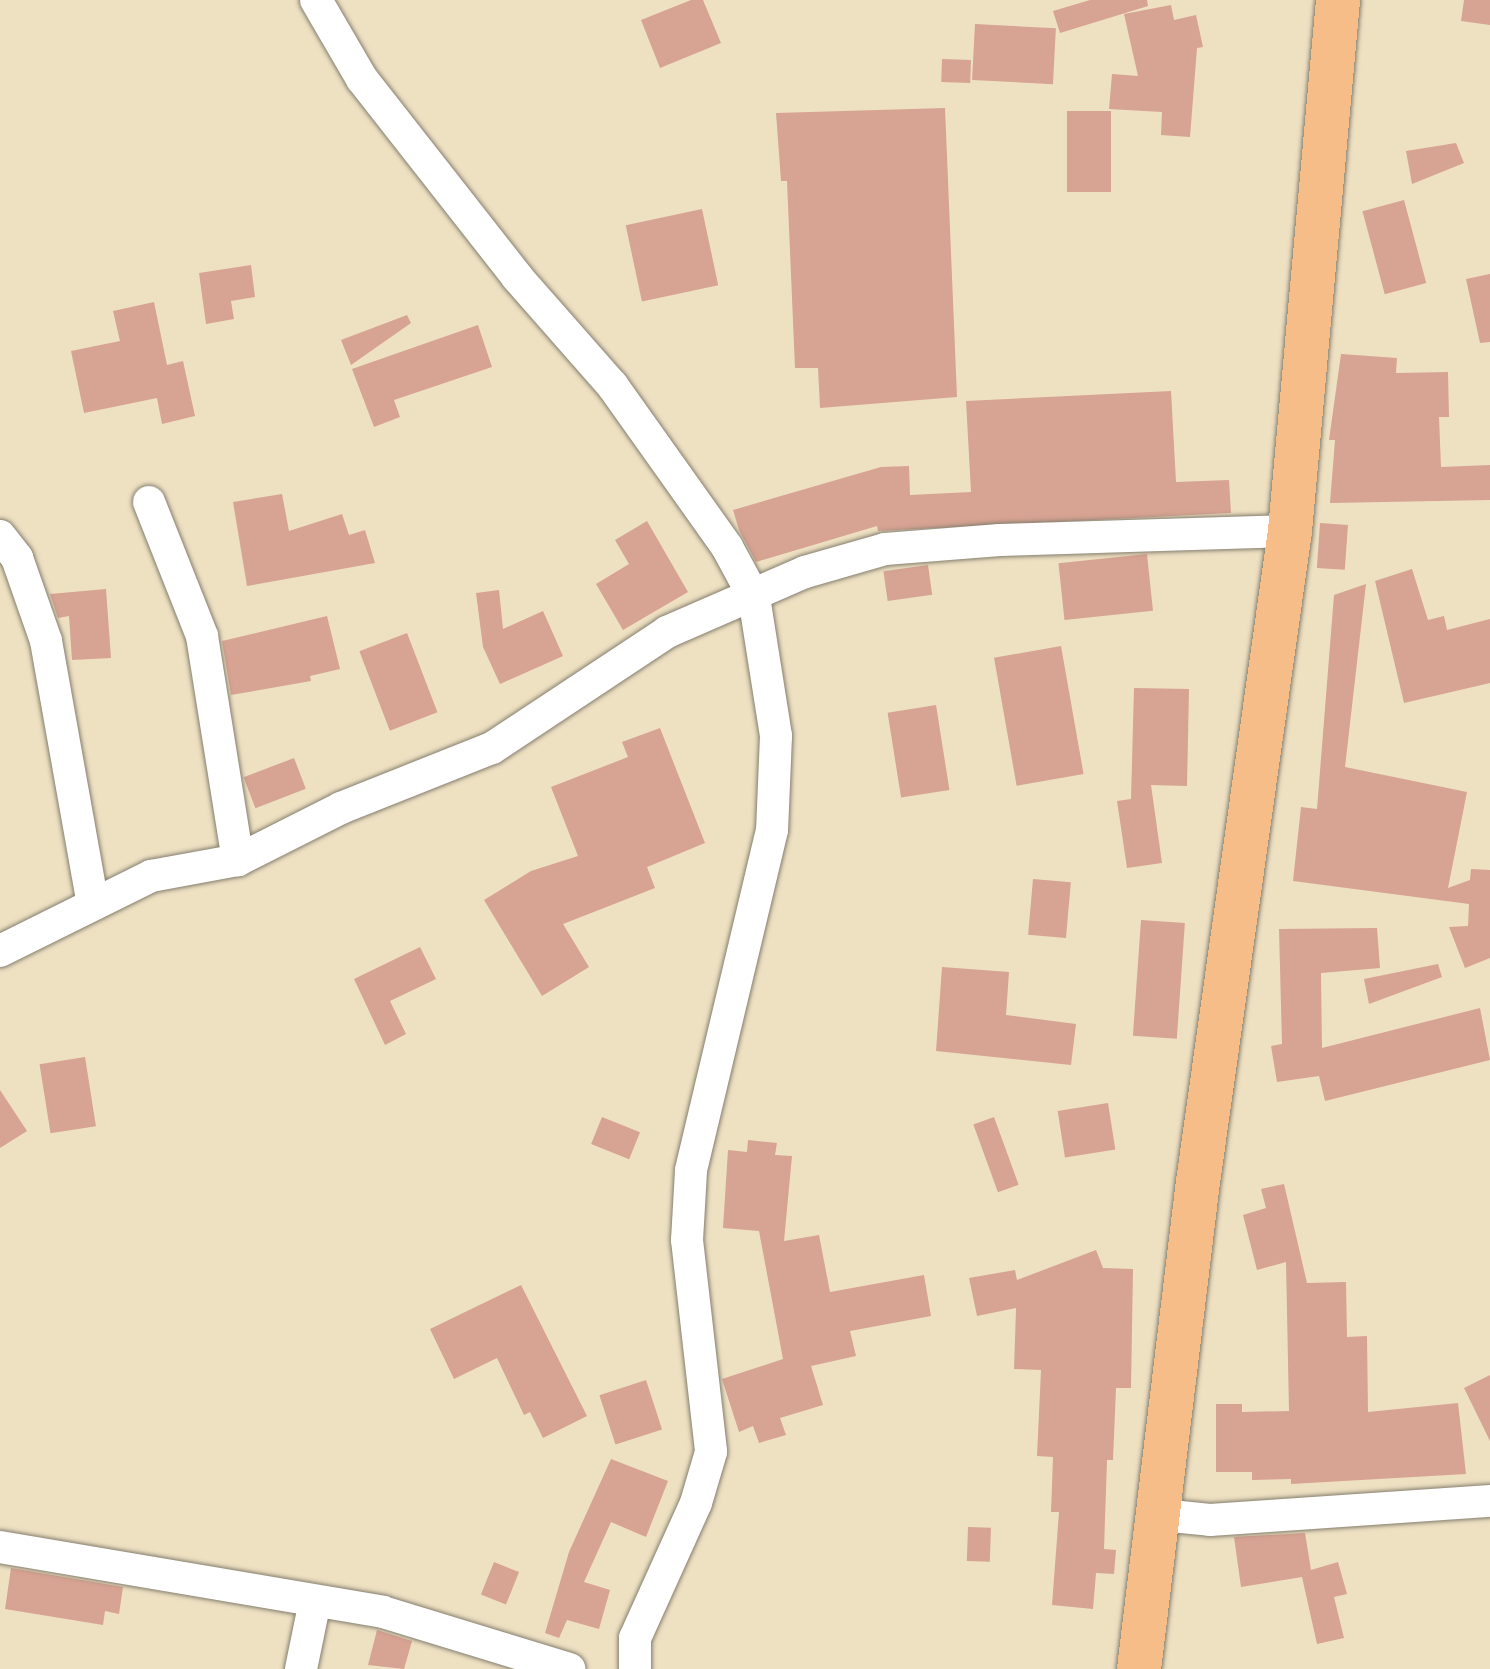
<!DOCTYPE html>
<html>
<head>
<meta charset="utf-8">
<style>
  body { margin:0 }
  #map { position:relative; width:1490px; height:1669px; overflow:hidden; background:#eee1c2; font-family:"Comic Neue",sans-serif }
  div>[style] { position:absolute }
  [style*='--x'] { left:calc(var(--x)*1px); top:calc(var(--y)*1px); width:calc(var(--w)*1px); rotate:calc(var(--a)*1deg) }
  .building>* { inset:0; background:#d7a392; transform-origin:0 0 }
  .roads { filter:drop-shadow(0 0 2px #857e6f) drop-shadow(0 0 2px #857e6f) }
  .street>* { height:32px; margin:-16px; padding:0 16px; transform-origin:16px; border-radius:16px; background:#fff }
  .primary>* { height:44px; margin:-22px; padding:0 22px; transform-origin:22px; border-radius:22px; background:#f7bd88 }
  span { translate:-50% -50%; white-space:nowrap; text-align:center; line-height:1.15; -webkit-text-stroke:6px #fdfcf7; paint-order:stroke }
</style>
</head>
<body>
<div id="map">
  <div class="building">
    <i style="clip-path:polygon(691px 0,703px 0,721px 43px,660px 68px,641px 20px)"></i>
    <i style="clip-path:polygon(1090px 0,1147px 0,1148px 6px,1060px 33px,1053px 11px)"></i>
    <i style="clip-path:polygon(1464px 0,1490px 0,1490px 25px,1461px 21px)"></i>
    <i style="clip-path:polygon(1171px 5px,1174px 20px,1196px 15px,1203px 47px,1197px 48px,1190px 137px,1161px 135px,1162px 112px,1109px 109px,1112px 74px,1138px 76px,1124px 14px)"></i>
    <i style="left:975px;top:24px;width:81px;height:56px;rotate:3deg"></i>
    <i style="left:942px;top:59px;width:29px;height:23px;rotate:2deg"></i>
    <i style="clip-path:polygon(945px 108px,957px 397px,820px 408px,818px 368px,795px 368px,787px 181px,781px 181px,776px 113px)"></i>
    <i style="left:1067px;top:111px;width:44px;height:81px"></i>
    <i style="clip-path:polygon(1456px 143px,1464px 163px,1412px 184px,1406px 151px)"></i>
    <i style="left:1404px;top:200px;width:86px;height:43px;rotate:75deg"></i>
    <i style="left:702px;top:209px;width:78px;height:78px;rotate:78deg"></i>
    <i style="clip-path:polygon(251px 265px,255px 297px,231px 301px,234px 319px,206px 324px,199px 273px)"></i>
    <i style="clip-path:polygon(1490px 274px,1490px 342px,1480px 343px,1466px 279px)"></i>
    <i style="clip-path:polygon(154px 302px,167px 365px,183px 361px,195px 416px,162px 424px,157px 398px,84px 413px,71px 351px,120px 341px,113px 311px)"></i>
    <i style="clip-path:polygon(407px 315px,411px 323px,351px 365px,341px 340px)"></i>
    <i style="clip-path:polygon(478px 325px,492px 367px,394px 400px,400px 417px,374px 427px,352px 369px)"></i>
    <i style="clip-path:polygon(1341px 354px,1397px 358px,1396px 373px,1448px 372px,1449px 417px,1439px 417px,1441px 467px,1490px 465px,1490px 500px,1330px 503px,1335px 440px,1329px 440px)"></i>
    <i style="clip-path:polygon(1171px 391px,1176px 482px,1229px 480px,1231px 513px,878px 531px,877px 526px,756px 562px,739px 530px,733px 510px,881px 467px,909px 466px,910px 495px,971px 492px,966px 401px)"></i>
    <i style="clip-path:polygon(282px 494px,289px 531px,342px 514px,349px 535px,365px 530px,375px 563px,247px 586px,233px 502px)"></i>
    <i style="clip-path:polygon(647px 521px,688px 592px,623px 630px,596px 584px,629px 564px,615px 540px)"></i>
    <i style="left:1320px;top:523px;width:28px;height:45px;rotate:4deg"></i>
    <i style="left:1147px;top:554px;width:57px;height:89px;rotate:84deg"></i>
    <i style="left:928px;top:565px;width:30px;height:45px;rotate:82deg"></i>
    <i style="clip-path:polygon(1412px 569px,1428px 620px,1444px 616px,1447px 630px,1490px 619px,1490px 683px,1404px 703px,1375px 581px)"></i>
    <i style="clip-path:polygon(1366px 584px,1345px 767px,1467px 792px,1448px 888px,1470px 880px,1471px 869px,1490px 870px,1490px 958px,1465px 968px,1449px 927px,1468px 926px,1469px 904px,1293px 881px,1301px 807px,1317px 809px,1334px 595px)"></i>
    <i style="clip-path:polygon(106px 589px,111px 658px,72px 660px,69px 616px,58px 618px,50px 594px)"></i>
    <i style="clip-path:polygon(499px 590px,503px 629px,543px 611px,563px 656px,500px 684px,483px 647px,476px 593px)"></i>
    <i style="clip-path:polygon(327px 616px,340px 669px,310px 676px,311px 681px,231px 695px,222px 641px)"></i>
    <i style="left:407px;top:633px;width:85px;height:51px;rotate:69deg"></i>
    <i style="left:1061px;top:646px;width:130px;height:68px;rotate:80deg"></i>
    <i style="clip-path:polygon(1134px 688px,1189px 689px,1187px 786px,1151px 785px,1162px 863px,1127px 868px,1117px 801px,1131px 799px)"></i>
    <i style="left:936px;top:705px;width:86px;height:49px;rotate:81deg"></i>
    <i style="clip-path:polygon(660px 728px,705px 843px,647px 867px,655px 888px,563px 924px,589px 967px,542px 996px,484px 900px,531px 871px,578px 856px,551px 787px,628px 757px,622px 742px)"></i>
    <i style="left:294px;top:758px;width:33px;height:54px;rotate:69deg"></i>
    <i style="left:1033px;top:879px;width:38px;height:56px;rotate:5deg"></i>
    <i style="left:1141px;top:920px;width:44px;height:116px;rotate:4deg"></i>
    <i style="clip-path:polygon(1377px 928px,1380px 968px,1321px 973px,1322px 1048px,1480px 1008px,1490px 1060px,1325px 1101px,1319px 1076px,1277px 1082px,1271px 1046px,1282px 1044px,1279px 929px)"></i>
    <i style="clip-path:polygon(420px 947px,436px 979px,390px 1001px,406px 1034px,385px 1045px,354px 979px)"></i>
    <i style="clip-path:polygon(1438px 964px,1442px 977px,1369px 1004px,1364px 979px)"></i>
    <i style="clip-path:polygon(942px 967px,1009px 972px,1006px 1015px,1076px 1024px,1071px 1065px,936px 1051px)"></i>
    <i style="left:85px;top:1057px;width:70px;height:46px;rotate:81deg"></i>
    <i style="clip-path:polygon(0 1090px,27px 1131px,0 1148px)"></i>
    <i style="left:1108px;top:1103px;width:47px;height:51px;rotate:81deg"></i>
    <i style="left:602px;top:1117px;width:41px;height:29px;rotate:22deg"></i>
    <i style="left:994px;top:1117px;width:72px;height:22px;rotate:70deg"></i>
    <i style="clip-path:polygon(748px 1140px,777px 1143px,775px 1155px,792px 1156px,784px 1241px,819px 1235px,830px 1292px,924px 1275px,931px 1316px,850px 1331px,856px 1356px,811px 1366px,823px 1405px,780px 1418px,786px 1435px,759px 1443px,753px 1426px,739px 1432px,722px 1379px,783px 1359px,759px 1231px,723px 1228px,728px 1150px,747px 1152px)"></i>
    <i style="clip-path:polygon(1284px 1184px,1307px 1283px,1346px 1282px,1347px 1337px,1367px 1336px,1368px 1412px,1458px 1403px,1466px 1474px,1291px 1484px,1291px 1479px,1252px 1480px,1252px 1472px,1216px 1472px,1216px 1404px,1242px 1404px,1242px 1412px,1289px 1411px,1286px 1262px,1257px 1270px,1243px 1215px,1266px 1208px,1261px 1189px)"></i>
    <i style="clip-path:polygon(1096px 1250px,1103px 1268px,1133px 1269px,1131px 1388px,1116px 1388px,1113px 1460px,1107px 1460px,1104px 1549px,1116px 1550px,1114px 1574px,1096px 1573px,1093px 1609px,1052px 1605px,1059px 1512px,1051px 1512px,1053px 1457px,1037px 1456px,1041px 1370px,1014px 1369px,1016px 1308px,977px 1316px,969px 1278px,1015px 1270px,1017px 1280px)"></i>
    <i style="clip-path:polygon(521px 1285px,587px 1416px,543px 1438px,530px 1412px,524px 1415px,497px 1358px,454px 1379px,430px 1329px)"></i>
    <i style="clip-path:polygon(1490px 1375px,1490px 1441px,1464px 1388px)"></i>
    <i style="left:646px;top:1380px;width:52px;height:49px;rotate:72deg"></i>
    <i style="clip-path:polygon(611px 1459px,668px 1481px,646px 1537px,611px 1522px,584px 1582px,610px 1590px,599px 1629px,567px 1620px,559px 1638px,545px 1633px,569px 1552px)"></i>
    <i style="left:968px;top:1527px;width:23px;height:34px;rotate:2deg"></i>
    <i style="clip-path:polygon(1305px 1533px,1311px 1570px,1338px 1562px,1347px 1594px,1334px 1597px,1344px 1638px,1317px 1644px,1302px 1577px,1241px 1587px,1234px 1537px)"></i>
    <i style="left:494px;top:1562px;width:27px;height:35px;rotate:22deg"></i>
    <i style="clip-path:polygon(11px 1568px,123px 1587px,119px 1614px,105px 1611px,103px 1625px,5px 1609px)"></i>
    <i style="clip-path:polygon(377px 1630px,412px 1641px,404px 1669px,368px 1665px)"></i>
  </div>
  <div class="roads">
    <div class="street">
      <i style="--x:316;--y:0;--w:91;--a:59.8"></i>
      <i style="--x:362;--y:79;--w:251;--a:51.9"></i>
      <i style="--x:517;--y:277;--w:144;--a:48.7"></i>
      <i style="--x:612;--y:385;--w:199;--a:54.6"></i>
      <i style="--x:727;--y:547;--w:57;--a:61.6"></i>
      <i style="--x:754;--y:597;--w:141;--a:81"></i>
      <i style="--x:776;--y:736;--w:94;--a:92.4"></i>
      <i style="--x:772;--y:830;--w:350;--a:103.4"></i>
      <i style="--x:691;--y:1171;--w:69;--a:93.3"></i>
      <i style="--x:687;--y:1240;--w:213;--a:83.5"></i>
      <i style="--x:711;--y:1452;--w:53;--a:106.4"></i>
      <i style="--x:696;--y:1503;--w:148;--a:114.3"></i>
      <i style="--x:635;--y:1638;--w:31;--a:90"></i>
      <i style="--x:149;--y:502;--w:144;--a:68.4"></i>
      <i style="--x:202;--y:636;--w:227;--a:80.9"></i>
      <i style="--x:0;--y:536;--w:28;--a:52"></i>
      <i style="--x:17;--y:558;--w:88;--a:70.7"></i>
      <i style="--x:46;--y:641;--w:267;--a:79.9"></i>
      <i style="--x:0;--y:951;--w:169;--a:-26.4"></i>
      <i style="--x:151;--y:876;--w:88;--a:-10.4"></i>
      <i style="--x:238;--y:860;--w:115;--a:-26.8"></i>
      <i style="--x:341;--y:808;--w:162;--a:-21.7"></i>
      <i style="--x:492;--y:748;--w:210;--a:-33.5"></i>
      <i style="--x:667;--y:632;--w:150;--a:-23.5"></i>
      <i style="--x:805;--y:572;--w:83;--a:-16"></i>
      <i style="--x:885;--y:549;--w:115;--a:-4.5"></i>
      <i style="--x:1000;--y:540;--w:290;--a:-1.8"></i>
      <i style="--x:1161;--y:1515;--w:49;--a:5.8"></i>
      <i style="--x:1210;--y:1520;--w:281;--a:-3.9"></i>
      <i style="--x:0;--y:1547;--w:388;--a:9.6"></i>
      <i style="--x:383;--y:1612;--w:195;--a:17"></i>
      <i style="--x:301;--y:1669;--w:69;--a:-78.4"></i>
    </div>
    <div class="primary">
      <i style="--x:1139;--y:1669;--w:491;--a:-83.1"></i>
      <i style="--x:1198;--y:1182;--w:657;--a:-81.96"></i>
      <i style="--x:1290;--y:531;--w:533;--a:-84.83"></i>
    </div>
  </div>
</div>
</body>
</html>
